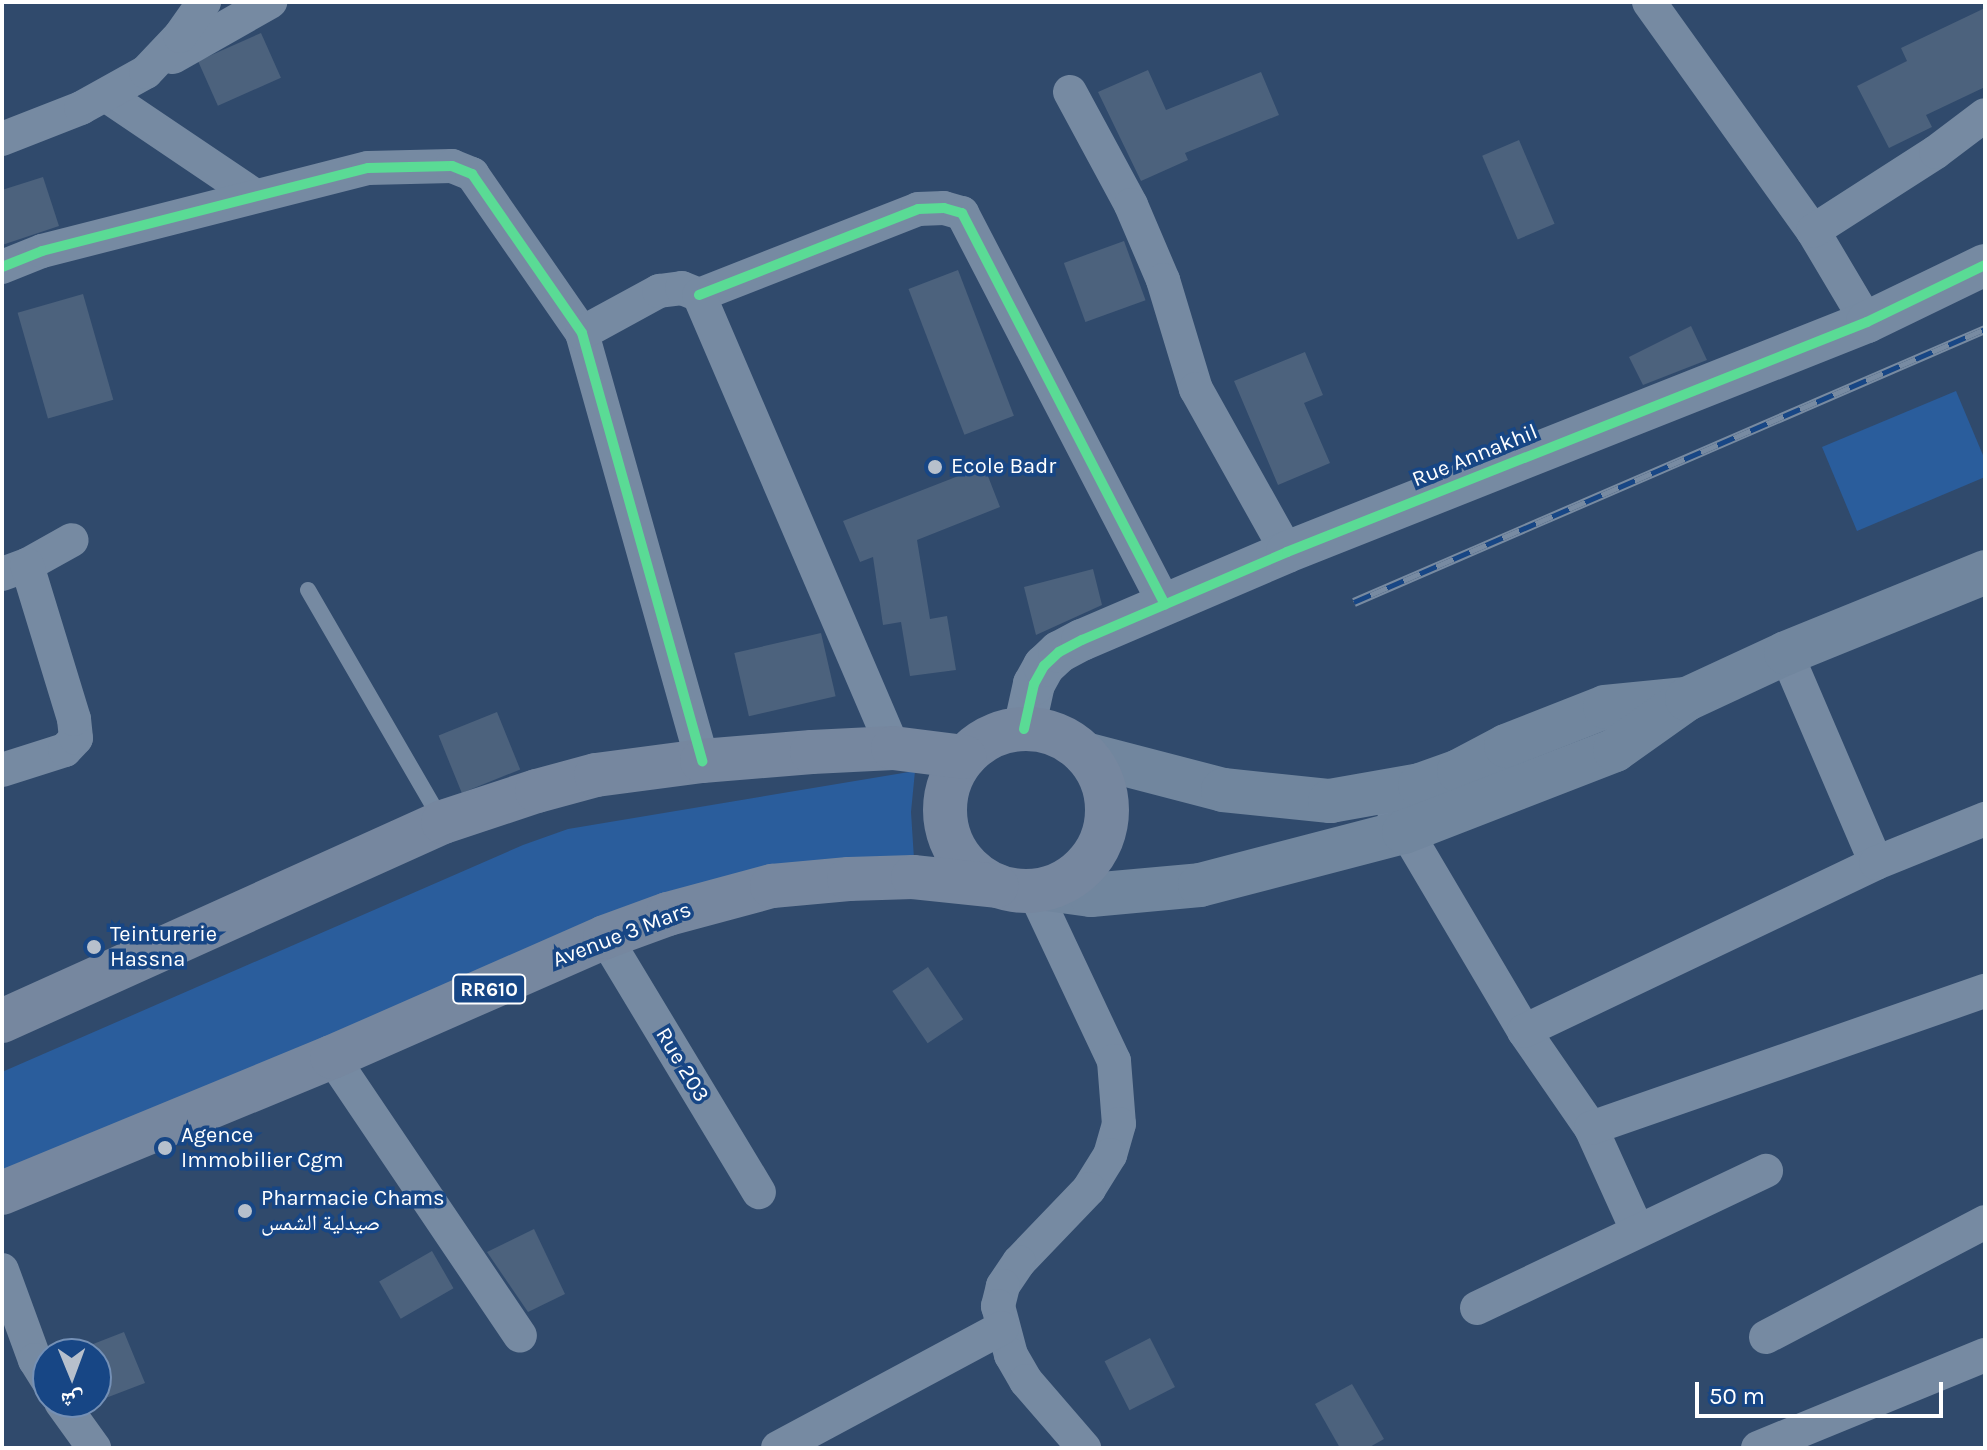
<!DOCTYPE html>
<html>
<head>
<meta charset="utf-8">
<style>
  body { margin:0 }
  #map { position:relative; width:1987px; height:1450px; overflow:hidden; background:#304a6c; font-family:Karla,"Noto Naskh Arabic",sans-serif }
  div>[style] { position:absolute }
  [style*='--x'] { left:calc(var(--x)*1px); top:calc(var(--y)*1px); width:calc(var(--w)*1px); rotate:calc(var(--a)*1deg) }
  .green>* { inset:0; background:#2a5d9c }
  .building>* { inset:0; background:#4c627d; transform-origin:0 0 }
  .service>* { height:16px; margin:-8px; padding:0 8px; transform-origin:8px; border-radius:8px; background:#768aa2 }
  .minor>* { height:34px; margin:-17px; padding:0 17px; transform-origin:17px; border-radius:17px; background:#768aa2 }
  .tertiary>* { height:42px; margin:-21px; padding:0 21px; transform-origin:21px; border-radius:21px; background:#768aa2 }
  .secondary>* { height:44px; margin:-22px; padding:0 22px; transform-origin:22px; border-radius:22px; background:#71869e }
  .primary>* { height:44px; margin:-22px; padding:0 22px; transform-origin:22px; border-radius:22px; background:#76879f }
  .primary>.ring { margin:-22px; padding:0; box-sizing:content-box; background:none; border:44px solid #76879f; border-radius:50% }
  .rail>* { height:9px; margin-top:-4.5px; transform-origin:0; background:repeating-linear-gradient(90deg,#174685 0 18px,#788ba2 0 36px); box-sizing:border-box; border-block:2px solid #788ba2 }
  .cycleway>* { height:10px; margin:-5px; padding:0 5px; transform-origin:5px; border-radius:5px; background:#5adb95 }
  .dots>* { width:22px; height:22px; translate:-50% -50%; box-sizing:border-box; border:4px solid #174685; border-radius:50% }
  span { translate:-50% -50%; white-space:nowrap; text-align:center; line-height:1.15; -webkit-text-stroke:7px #174685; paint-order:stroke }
  .shield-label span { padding:2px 6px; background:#174685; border:2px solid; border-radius:6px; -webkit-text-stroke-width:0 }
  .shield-label { font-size:20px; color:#fff; font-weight:700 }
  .street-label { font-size:22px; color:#fff }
  .poi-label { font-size:22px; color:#fff }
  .left { translate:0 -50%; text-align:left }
  .frame { position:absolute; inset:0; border:4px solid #fff; pointer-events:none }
  .north { position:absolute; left:32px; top:1338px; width:80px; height:80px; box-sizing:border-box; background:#174685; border:2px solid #7490b6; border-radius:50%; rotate:179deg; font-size:22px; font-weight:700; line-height:32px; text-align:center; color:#fff }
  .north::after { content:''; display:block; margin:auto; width:28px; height:36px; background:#b7c0cc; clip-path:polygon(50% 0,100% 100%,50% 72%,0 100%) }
  .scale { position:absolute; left:1695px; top:1382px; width:248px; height:36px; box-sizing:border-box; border:4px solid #fff; border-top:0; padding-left:10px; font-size:24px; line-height:28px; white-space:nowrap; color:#fff; -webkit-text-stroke:6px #174685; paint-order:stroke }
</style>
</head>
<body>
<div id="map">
  <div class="green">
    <i style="clip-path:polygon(1956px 391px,1985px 460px,1985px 477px,1857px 531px,1822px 447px)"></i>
    <i style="clip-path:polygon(915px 771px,911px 812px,914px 859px,785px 869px,2px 1179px,2px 1072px,523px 845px,568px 829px)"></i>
  </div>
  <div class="building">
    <i style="clip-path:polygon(1985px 8px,1985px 87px,1926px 115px,1932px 127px,1889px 148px,1857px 86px,1907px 61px,1901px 48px)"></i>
    <i style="left:261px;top:33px;width:49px;height:69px;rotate:66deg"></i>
    <i style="clip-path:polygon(1148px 70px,1166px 110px,1261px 72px,1279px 115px,1185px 153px,1188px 160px,1141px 181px,1098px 92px)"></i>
    <i style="left:1519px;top:140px;width:91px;height:40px;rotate:67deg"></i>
    <i style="clip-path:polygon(43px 177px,59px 226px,2px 245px,2px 190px)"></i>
    <i style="left:1124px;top:241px;width:63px;height:64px;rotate:70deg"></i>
    <i style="left:958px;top:270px;width:156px;height:53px;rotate:69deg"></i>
    <i style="left:83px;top:294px;width:110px;height:68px;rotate:74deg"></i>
    <i style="clip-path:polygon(1691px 326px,1707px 360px,1643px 385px,1629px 357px)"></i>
    <i style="clip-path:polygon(1305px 352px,1323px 395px,1304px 403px,1330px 463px,1278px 485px,1234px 381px)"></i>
    <i style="clip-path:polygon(984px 466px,1000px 507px,917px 540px,930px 619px,947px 616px,956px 670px,910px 676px,901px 622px,883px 625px,873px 557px,860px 562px,843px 521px)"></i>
    <i style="clip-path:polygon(1093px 569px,1102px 605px,1036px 635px,1024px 587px)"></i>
    <i style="left:821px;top:633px;width:65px;height:89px;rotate:77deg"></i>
    <i style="left:497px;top:712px;width:62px;height:63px;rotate:68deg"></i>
    <i style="left:928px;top:967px;width:63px;height:43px;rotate:56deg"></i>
    <i style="clip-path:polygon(534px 1229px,565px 1294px,528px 1312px,487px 1252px)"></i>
    <i style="left:432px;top:1251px;width:43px;height:61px;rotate:60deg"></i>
    <i style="clip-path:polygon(124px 1332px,145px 1383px,90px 1404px,96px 1402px,96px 1354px,70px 1353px)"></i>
    <i style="left:1150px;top:1338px;width:55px;height:51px;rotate:63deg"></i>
    <i style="clip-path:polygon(1352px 1384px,1384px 1439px,1368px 1448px,1340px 1448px,1315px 1404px)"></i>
  </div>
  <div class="service">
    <i style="--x:308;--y:590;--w:267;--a:59.9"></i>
  </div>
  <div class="minor">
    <i style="--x:1649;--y:2;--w:282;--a:54.4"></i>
    <i style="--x:1813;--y:231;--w:106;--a:59.3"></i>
    <i style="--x:173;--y:57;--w:112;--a:-29.6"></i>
    <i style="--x:1070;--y:92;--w:128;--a:61.6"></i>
    <i style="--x:1131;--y:205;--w:82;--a:66.9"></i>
    <i style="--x:1163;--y:280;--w:114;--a:73.2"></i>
    <i style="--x:1196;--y:389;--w:187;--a:60.8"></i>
    <i style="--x:107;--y:96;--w:179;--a:34"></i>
    <i style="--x:2;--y:139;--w:85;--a:-21.4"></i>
    <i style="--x:81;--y:108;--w:74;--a:-29"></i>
    <i style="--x:146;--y:72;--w:50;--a:-46.6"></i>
    <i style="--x:180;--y:36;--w:42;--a:-54.8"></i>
    <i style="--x:1813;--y:231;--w:146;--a:-32.7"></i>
    <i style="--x:1936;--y:152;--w:61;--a:-37.1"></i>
    <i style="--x:2;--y:267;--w:43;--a:-21.8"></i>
    <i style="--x:42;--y:251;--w:336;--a:-14.3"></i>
    <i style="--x:368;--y:168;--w:84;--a:-1.4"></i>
    <i style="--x:452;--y:166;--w:22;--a:22"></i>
    <i style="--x:472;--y:174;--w:193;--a:55.3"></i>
    <i style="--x:582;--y:333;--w:445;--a:74.3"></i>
    <i style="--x:699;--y:295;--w:235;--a:-21.4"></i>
    <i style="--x:918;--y:209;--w:26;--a:-2"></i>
    <i style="--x:944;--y:208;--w:19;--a:16"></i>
    <i style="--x:962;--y:213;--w:441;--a:62.6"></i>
    <i style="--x:582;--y:333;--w:88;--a:-28.6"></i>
    <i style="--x:659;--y:291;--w:23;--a:-7"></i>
    <i style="--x:682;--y:288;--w:18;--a:22"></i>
    <i style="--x:699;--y:295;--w:493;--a:66.8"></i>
    <i style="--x:2;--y:574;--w:27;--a:-20"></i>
    <i style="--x:27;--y:565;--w:51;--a:-29.1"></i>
    <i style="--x:1786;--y:653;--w:228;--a:66.8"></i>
    <i style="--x:2;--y:770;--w:66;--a:-17.6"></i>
    <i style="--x:65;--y:750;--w:16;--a:-47"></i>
    <i style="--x:76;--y:738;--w:19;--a:-96"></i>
    <i style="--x:74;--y:719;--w:161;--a:-107"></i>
    <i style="--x:1394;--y:811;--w:256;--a:59.4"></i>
    <i style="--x:1524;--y:1031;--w:118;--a:55.4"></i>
    <i style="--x:1591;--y:1128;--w:112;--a:65.7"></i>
    <i style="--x:1034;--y:891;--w:188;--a:64.8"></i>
    <i style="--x:1114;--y:1061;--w:63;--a:85.5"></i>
    <i style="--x:1119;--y:1124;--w:32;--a:106"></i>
    <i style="--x:1110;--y:1155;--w:40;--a:122"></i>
    <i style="--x:1089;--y:1189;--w:101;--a:133.8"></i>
    <i style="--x:1019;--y:1262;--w:29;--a:124"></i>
    <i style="--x:1003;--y:1286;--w:21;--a:104"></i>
    <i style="--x:998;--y:1306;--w:51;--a:75.1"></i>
    <i style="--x:1011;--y:1355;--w:30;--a:60"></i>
    <i style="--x:1026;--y:1381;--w:89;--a:49.1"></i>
    <i style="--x:605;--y:937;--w:298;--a:58.9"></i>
    <i style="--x:1524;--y:1031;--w:390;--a:-25.5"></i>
    <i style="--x:1876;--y:863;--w:118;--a:-22"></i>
    <i style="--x:332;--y:1057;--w:336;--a:56"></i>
    <i style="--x:1591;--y:1128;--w:417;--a:-19.2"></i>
    <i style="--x:2;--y:1270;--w:96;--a:69.9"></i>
    <i style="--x:35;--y:1360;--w:25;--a:58"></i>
    <i style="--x:1477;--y:1308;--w:320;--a:-25.4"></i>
    <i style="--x:1766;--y:1337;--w:247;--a:-27.7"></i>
    <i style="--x:61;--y:1402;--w:57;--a:54.3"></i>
    <i style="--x:778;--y:1448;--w:254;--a:-28.2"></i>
    <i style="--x:1758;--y:1448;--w:245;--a:-22.3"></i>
  </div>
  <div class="tertiary">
    <i style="--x:1024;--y:729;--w:46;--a:-77.5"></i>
    <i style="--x:1034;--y:684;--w:21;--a:-61"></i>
    <i style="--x:1044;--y:666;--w:21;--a:-43"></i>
    <i style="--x:1059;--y:652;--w:26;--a:-28"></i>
    <i style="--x:1082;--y:640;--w:223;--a:-23.2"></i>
    <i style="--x:1287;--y:552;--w:624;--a:-21.63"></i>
    <i style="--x:1867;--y:322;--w:131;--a:-25.8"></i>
  </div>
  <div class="secondary">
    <i style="--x:1085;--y:754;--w:143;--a:14.6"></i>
    <i style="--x:1223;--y:790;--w:108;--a:5.9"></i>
    <i style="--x:1330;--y:801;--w:91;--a:-10.1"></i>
    <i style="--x:1420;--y:785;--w:41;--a:-19.7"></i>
    <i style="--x:1459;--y:771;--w:53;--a:-28"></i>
    <i style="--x:1506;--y:746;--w:106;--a:-21.5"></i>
    <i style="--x:1605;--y:707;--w:79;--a:-5.8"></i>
    <i style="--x:1047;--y:889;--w:44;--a:7.8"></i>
    <i style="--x:1091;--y:895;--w:109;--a:-5.2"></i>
    <i style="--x:1200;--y:885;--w:211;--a:-14.6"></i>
    <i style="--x:1404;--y:832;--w:226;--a:-21.2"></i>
    <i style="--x:1615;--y:750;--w:88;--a:-35.3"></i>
    <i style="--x:1687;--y:699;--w:109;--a:-24.9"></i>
    <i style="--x:1786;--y:653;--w:215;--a:-22.1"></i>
  </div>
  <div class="primary">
    <i class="ring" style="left:945px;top:729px;width:118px;height:118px"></i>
    <i style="--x:2;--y:1021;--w:484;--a:-24.3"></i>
    <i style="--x:443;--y:822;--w:99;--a:-18.3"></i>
    <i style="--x:537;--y:791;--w:61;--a:-15.2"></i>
    <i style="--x:596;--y:775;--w:107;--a:-7.5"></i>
    <i style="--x:702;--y:761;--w:110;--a:-4.7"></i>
    <i style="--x:812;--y:752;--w:81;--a:-2.8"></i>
    <i style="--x:893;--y:748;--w:72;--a:7.2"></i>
    <i style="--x:2;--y:1193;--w:357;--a:-22.4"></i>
    <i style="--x:332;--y:1057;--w:298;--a:-23.7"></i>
    <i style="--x:605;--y:937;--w:67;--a:-20.1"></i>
    <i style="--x:668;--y:914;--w:108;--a:-15.1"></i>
    <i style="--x:772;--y:886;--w:77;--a:-5.2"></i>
    <i style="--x:849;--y:879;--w:64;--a:-1.8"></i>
    <i style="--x:913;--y:877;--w:84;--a:6.1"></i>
  </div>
  <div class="rail">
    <i style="--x:1354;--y:602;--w:688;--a:-23.4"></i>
  </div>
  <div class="cycleway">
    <i style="--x:2;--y:267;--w:43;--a:-21.8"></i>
    <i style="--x:42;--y:251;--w:336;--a:-14.3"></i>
    <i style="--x:368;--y:168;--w:84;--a:-1.4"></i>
    <i style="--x:452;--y:166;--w:22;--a:22"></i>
    <i style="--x:472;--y:174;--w:193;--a:55.3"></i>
    <i style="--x:582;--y:333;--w:445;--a:74.3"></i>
    <i style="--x:699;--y:295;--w:235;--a:-21.4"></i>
    <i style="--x:918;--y:209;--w:26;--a:-2"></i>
    <i style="--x:944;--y:208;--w:19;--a:16"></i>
    <i style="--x:962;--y:213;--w:441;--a:62.6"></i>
    <i style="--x:1024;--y:729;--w:46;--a:-77.5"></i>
    <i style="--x:1034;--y:684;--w:21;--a:-61"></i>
    <i style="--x:1044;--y:666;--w:21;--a:-43"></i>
    <i style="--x:1059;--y:652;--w:26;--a:-28"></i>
    <i style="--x:1082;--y:640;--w:223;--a:-23.2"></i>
    <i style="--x:1287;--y:552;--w:624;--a:-21.63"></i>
    <i style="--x:1867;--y:322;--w:131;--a:-25.8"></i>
  </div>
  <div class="dots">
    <i style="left:935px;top:467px;background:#b7c0cc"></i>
    <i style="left:94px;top:947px;background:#b7c0cc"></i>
    <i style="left:165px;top:1148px;background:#b7c0cc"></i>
    <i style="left:245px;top:1211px;background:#b7c0cc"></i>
  </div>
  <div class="shield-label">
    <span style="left:489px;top:989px">RR610</span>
  </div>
  <div class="street-label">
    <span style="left:1475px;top:456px;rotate:-22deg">Rue Annakhil</span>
    <span style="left:622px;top:935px;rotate:-21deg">Avenue 3 Mars</span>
    <span style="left:682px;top:1065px;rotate:59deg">Rue 203</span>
  </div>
  <div class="poi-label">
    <span class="left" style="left:951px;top:467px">Ecole Badr</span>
    <span class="left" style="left:110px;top:947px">Teinturerie<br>Hassna</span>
    <span class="left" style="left:181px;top:1148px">Agence<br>Immobilier Cgm</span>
    <span class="left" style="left:261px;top:1211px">Pharmacie Chams<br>صيدلية الشمس</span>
  </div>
  <div class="frame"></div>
  <div class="north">ش</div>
  <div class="scale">50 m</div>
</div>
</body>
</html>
